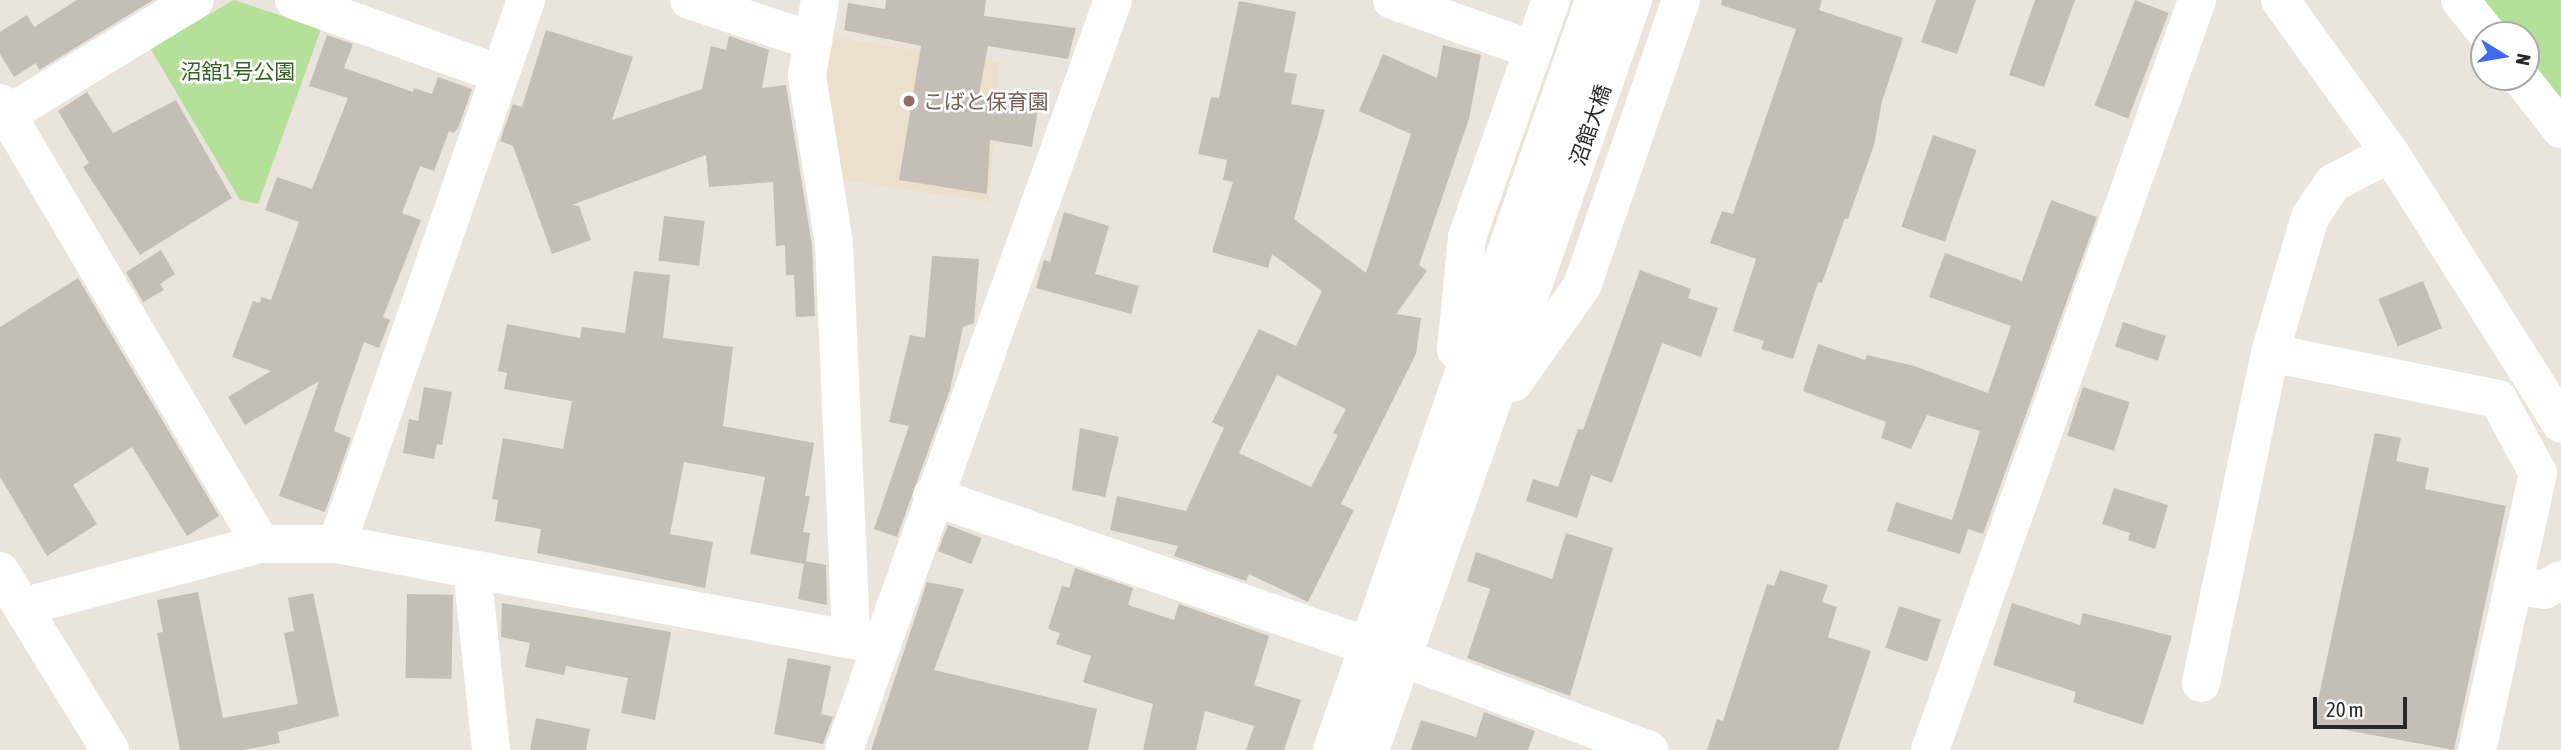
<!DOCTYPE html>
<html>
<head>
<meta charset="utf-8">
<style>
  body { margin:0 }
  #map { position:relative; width:2561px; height:750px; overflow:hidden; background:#ebe4dc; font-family:"Asap Condensed","Noto Sans JP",sans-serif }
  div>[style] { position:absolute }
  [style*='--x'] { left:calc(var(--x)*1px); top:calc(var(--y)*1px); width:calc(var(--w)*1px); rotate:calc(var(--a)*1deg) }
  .education>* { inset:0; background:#ece0cc }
  .green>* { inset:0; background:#b4e09a }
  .building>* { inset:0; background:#c4beb7; transform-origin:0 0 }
  .minor>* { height:38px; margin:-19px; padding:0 19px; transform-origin:19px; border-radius:19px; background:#fff }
  .dots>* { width:19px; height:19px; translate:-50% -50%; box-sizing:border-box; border:4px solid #fff; border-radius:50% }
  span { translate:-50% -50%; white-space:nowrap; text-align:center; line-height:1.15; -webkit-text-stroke:5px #fff; paint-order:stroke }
  .park-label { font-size:21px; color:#2e631c }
  .education-label { font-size:21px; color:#785e54 }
  .left { translate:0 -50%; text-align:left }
  .street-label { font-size:21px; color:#292929 }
  .north { position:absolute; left:2470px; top:21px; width:70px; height:70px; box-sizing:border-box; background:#fff; border:2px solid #a9a9a9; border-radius:50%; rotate:101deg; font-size:19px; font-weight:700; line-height:28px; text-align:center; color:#292929 }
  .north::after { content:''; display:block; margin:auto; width:24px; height:32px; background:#4169f3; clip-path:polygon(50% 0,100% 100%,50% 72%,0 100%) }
  .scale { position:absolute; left:2313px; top:697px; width:94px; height:32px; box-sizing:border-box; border:4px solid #292929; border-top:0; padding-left:9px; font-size:21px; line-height:24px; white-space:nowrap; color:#292929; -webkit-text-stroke:5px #fff; paint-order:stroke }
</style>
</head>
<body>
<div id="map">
  <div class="education">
    <i style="clip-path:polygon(831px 37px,999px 63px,989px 202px,835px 179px,819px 82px)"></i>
  </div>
  <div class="green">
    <i style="clip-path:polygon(234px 0,321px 29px,258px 204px,240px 200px,150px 48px)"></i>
    <i style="clip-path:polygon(2477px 0,2561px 0,2561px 106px,2526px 62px,2526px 35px,2505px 35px)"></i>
  </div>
  <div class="building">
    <i style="clip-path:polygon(77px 0,153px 0,39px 70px,36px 63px,14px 77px,0 54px,0 32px,27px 15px,34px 27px)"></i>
    <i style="clip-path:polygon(886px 0,986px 0,984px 16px,1076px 28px,1068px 59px,988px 46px,978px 99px,1038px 109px,1032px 147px,990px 140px,987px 194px,899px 180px,921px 46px,844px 30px,848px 3px,885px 9px)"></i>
    <i style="clip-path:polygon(1722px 0,1822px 0,1819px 10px,1903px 38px,1882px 101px,1874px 145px,1848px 219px,1845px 218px,1822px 283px,1818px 282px,1793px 359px,1761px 349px,1764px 341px,1733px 331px,1756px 259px,1710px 243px,1722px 211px,1733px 214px,1796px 29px,1721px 5px)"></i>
    <i style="clip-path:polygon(1936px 0,1976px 0,1957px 54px,1921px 42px)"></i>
    <i style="clip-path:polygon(2035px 0,2075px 0,2044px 87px,2009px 75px)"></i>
    <i style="left:2135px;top:0;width:36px;height:113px;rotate:21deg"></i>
    <i style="clip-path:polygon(evenodd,1239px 1px,1296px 12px,1284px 72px,1297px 74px,1291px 104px,1325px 110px,1294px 219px,1366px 273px,1411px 134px,1359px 111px,1383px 54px,1437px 78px,1443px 45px,1481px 55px,1469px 119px,1419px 265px,1427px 271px,1396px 314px,1421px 318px,1416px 354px,1341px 504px,1354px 510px,1308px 602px,1249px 574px,1246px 581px,1174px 556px,1178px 546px,1110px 530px,1117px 496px,1186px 511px,1224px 428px,1212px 422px,1259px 329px,1296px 346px,1322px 291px,1272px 254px,1268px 268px,1212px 252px,1233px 182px,1223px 180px,1227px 160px,1198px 154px,1211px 97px,1219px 98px,1239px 1px,1277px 375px,1346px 409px,1333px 433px,1338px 435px,1311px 487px,1239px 453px,1277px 375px)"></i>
    <i style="clip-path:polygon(546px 30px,633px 57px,612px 120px,702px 89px,711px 46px,726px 50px,729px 36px,769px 50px,762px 88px,786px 85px,812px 245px,815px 316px,796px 317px,794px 275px,786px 275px,785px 245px,776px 246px,773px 182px,709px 187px,706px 155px,572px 205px,579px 206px,591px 240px,552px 254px,513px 146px,500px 141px,513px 104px,522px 107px)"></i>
    <i style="clip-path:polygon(327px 35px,353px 44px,344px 68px,413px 92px,414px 88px,432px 94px,438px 77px,472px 89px,459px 126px,454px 133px,449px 131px,434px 171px,420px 166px,402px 213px,421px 220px,383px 317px,390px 320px,379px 348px,364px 342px,341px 408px,334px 431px,351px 438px,325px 512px,279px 496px,319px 381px,245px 425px,228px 397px,271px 371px,232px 357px,253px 301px,260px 303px,261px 297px,271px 300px,299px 222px,265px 210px,277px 177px,312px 189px,348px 98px,309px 86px)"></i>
    <i style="clip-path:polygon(87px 92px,113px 133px,176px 100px,232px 198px,140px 255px,83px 167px,89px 163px,58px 111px)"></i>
    <i style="left:1933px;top:135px;width:46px;height:97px;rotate:19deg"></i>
    <i style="clip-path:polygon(2051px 200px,2097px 217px,1983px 534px,1968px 529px,1960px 554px,1887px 531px,1896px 502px,1952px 520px,1980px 431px,1927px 415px,1911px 449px,1881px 438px,1886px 422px,1803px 391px,1818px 344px,1865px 360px,1867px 355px,1914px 366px,1988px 393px,2011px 326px,1929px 297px,1945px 253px,2022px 281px)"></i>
    <i style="clip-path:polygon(1064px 212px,1109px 226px,1095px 274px,1139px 286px,1131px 314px,1036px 288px,1044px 260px,1050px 262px)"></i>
    <i style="left:664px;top:216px;width:41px;height:45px;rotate:7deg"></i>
    <i style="clip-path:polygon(161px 250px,175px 274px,160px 284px,164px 290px,143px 302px,126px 272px)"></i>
    <i style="clip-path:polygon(932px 256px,979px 259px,974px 323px,963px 327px,950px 390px,897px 537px,874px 529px,909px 426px,889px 422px,910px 335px,925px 338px)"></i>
    <i style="clip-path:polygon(1640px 270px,1691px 289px,1688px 298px,1718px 308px,1701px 357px,1662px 343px,1612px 483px,1591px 475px,1577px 518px,1526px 501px,1533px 479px,1558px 487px,1578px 429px,1583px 430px)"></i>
    <i style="clip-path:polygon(634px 271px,670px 275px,663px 338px,733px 347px,723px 426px,814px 443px,805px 496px,810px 496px,803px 532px,810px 533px,806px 561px,826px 565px,827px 605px,798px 599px,804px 564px,750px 554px,765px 477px,684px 462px,670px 534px,713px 542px,705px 588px,537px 553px,541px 529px,495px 521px,498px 500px,492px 499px,503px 438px,563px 449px,572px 401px,504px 389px,507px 373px,498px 371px,507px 324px,580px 338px,582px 327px,625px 333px)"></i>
    <i style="clip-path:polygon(78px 278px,219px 516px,187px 536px,132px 447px,73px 485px,97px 524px,47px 556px,0 477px,0 327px)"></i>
    <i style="left:2423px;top:281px;width:51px;height:48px;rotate:68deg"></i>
    <i style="left:2123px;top:322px;width:45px;height:26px;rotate:18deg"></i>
    <i style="clip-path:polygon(424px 387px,452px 392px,442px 445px,437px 444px,434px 459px,403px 453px,409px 419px,418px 421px)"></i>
    <i style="left:2083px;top:387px;width:49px;height:51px;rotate:18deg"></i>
    <i style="clip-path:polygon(1080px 428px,1119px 437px,1105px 497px,1072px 490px)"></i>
    <i style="clip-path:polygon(2375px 433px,2401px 438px,2396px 461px,2429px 468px,2425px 489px,2506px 506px,2454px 750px,2313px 724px)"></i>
    <i style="clip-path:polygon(2114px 488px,2168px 505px,2155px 549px,2128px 540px,2130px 533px,2102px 524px)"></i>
    <i style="left:948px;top:525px;width:36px;height:28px;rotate:21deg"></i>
    <i style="clip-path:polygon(1566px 533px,1613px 548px,1570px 696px,1467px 658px,1490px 589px,1467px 581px,1476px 552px,1552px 579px)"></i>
    <i style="clip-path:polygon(1075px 568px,1133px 588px,1128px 605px,1174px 620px,1179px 604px,1269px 636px,1254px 685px,1301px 700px,1284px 750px,1246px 750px,1254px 726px,1205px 711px,1196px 750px,1143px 750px,1153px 704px,1083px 682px,1091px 656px,1056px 644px,1060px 633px,1048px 629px,1062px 586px,1069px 588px)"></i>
    <i style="clip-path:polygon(1780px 570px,1828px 585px,1822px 602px,1837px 607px,1828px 637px,1871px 651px,1838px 750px,1707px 750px,1717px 719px,1723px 721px,1767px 584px,1774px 586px)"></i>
    <i style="clip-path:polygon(927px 582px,964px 589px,934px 670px,1097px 709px,1088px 750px,871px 750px)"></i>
    <i style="clip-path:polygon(198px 592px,223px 718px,298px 704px,284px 633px,294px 631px,288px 598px,313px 593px,339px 716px,278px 732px,280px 743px,243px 750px,180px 750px,157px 633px,163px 632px,157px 600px)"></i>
    <i style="left:407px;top:594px;width:46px;height:84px;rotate:1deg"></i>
    <i style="clip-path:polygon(502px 603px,671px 632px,655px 720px,621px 713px,628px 678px,566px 666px,564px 675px,525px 667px,530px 643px,501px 637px)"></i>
    <i style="clip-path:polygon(2012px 603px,2080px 625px,2083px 613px,2172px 636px,2143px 725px,2073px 702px,2076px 692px,1993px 665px)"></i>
    <i style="left:1899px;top:606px;width:44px;height:44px;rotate:18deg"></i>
    <i style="clip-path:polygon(788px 658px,831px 666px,821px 714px,833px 717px,823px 744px,774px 734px)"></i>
    <i style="clip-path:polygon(1484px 712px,1535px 731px,1528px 750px,1411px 750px,1421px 720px,1476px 737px)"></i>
    <i style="clip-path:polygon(536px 718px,590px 729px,586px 750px,530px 750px)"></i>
  </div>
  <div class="minor">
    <i style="--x:294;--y:0;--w:218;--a:19.8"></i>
    <i style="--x:689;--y:0;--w:131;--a:18.3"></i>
    <i style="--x:820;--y:0;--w:76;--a:99.8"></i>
    <i style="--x:807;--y:75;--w:170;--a:80.9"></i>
    <i style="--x:834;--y:243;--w:393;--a:87.5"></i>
    <i style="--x:1392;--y:0;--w:150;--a:19.5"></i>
    <i style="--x:2280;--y:0;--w:188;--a:54.3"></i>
    <i style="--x:2390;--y:153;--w:320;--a:57.7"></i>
    <i style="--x:2460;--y:0;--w:45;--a:51.3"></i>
    <i style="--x:2520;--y:77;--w:66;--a:51.7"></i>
    <i style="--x:0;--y:103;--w:512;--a:59.38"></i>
    <i style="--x:0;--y:119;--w:228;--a:-31.4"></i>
    <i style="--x:2390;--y:153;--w:64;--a:152.2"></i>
    <i style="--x:2333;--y:183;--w:41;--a:124.1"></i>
    <i style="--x:2310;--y:217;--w:142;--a:106.4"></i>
    <i style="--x:2270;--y:353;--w:233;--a:11.4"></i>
    <i style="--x:2498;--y:399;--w:84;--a:61.6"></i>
    <i style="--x:2538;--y:473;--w:284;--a:102.4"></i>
    <i style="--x:1456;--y:350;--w:114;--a:-84.4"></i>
    <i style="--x:1467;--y:237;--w:251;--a:-70.5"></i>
    <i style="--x:1513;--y:383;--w:119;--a:-54.6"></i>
    <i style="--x:1582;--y:286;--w:303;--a:-70.9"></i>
    <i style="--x:932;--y:496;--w:498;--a:19"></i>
    <i style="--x:1403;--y:658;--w:263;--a:20.5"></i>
    <i style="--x:337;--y:544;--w:576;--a:-70.84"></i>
    <i style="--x:472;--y:569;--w:182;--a:84"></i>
    <i style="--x:0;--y:571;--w:210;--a:58.4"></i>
    <i style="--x:2513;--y:585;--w:31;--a:9"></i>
    <i style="--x:2544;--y:590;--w:20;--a:-30"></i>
    <i style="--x:22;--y:607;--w:247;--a:-14.8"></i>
    <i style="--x:261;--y:544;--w:76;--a:0"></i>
    <i style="--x:337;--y:544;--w:552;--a:10.54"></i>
    <i style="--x:2201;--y:683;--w:337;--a:-78.2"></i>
    <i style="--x:844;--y:750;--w:797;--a:-70.27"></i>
    <i style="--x:1332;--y:750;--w:794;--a:-70.74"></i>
    <i style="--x:1370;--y:750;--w:795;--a:-70.68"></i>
    <i style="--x:1930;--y:750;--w:796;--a:-70.4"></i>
  </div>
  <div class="dots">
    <i style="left:909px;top:101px;background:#8d6e63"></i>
  </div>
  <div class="park-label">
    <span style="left:238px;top:71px">沼舘1号公園</span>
  </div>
  <div class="education-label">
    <span class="left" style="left:923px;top:101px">こばと保育園</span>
  </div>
  <div class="street-label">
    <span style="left:1590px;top:125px;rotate:-71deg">沼館大橋</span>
  </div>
  <div class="north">N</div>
  <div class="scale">20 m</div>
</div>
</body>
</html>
